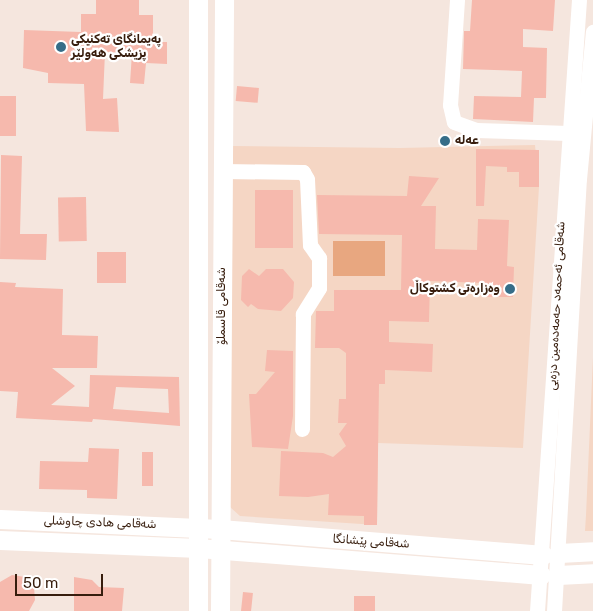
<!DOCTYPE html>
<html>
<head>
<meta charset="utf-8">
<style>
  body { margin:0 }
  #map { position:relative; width:593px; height:611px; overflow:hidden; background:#f5e6de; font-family:Rubik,"Noto Sans Arabic",sans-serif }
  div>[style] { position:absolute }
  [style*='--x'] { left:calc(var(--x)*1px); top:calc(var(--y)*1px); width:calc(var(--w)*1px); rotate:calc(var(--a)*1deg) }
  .built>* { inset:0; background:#f5d6c4 }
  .green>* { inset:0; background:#e8a780; transform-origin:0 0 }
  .building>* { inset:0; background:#f6b9ad; transform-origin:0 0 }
  .minor>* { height:15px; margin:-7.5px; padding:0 7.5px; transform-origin:7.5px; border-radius:7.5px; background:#fff }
  .major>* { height:19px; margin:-9.5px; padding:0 9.5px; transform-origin:9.5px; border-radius:9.5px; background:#fff }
  .dots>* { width:14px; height:14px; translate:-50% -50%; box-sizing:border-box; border:2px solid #fff; border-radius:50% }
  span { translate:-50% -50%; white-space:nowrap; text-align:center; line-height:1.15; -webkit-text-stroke:4.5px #fff; paint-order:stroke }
  .poi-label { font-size:12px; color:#371d0d; font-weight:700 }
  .left { translate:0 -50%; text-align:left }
  .right { translate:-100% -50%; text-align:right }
  .street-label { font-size:12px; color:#371d0d }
  .scale { position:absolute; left:15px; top:574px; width:88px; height:22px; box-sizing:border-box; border:2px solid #371d0d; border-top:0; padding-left:6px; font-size:15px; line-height:18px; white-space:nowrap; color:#371d0d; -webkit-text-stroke:4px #fff; paint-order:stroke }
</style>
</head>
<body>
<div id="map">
  <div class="built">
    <i style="clip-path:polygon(535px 145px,539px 187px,523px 448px,378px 443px,377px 525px,240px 516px,230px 507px,233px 146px,400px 148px)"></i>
    <i style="clip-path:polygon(593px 357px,593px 531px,585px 531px,586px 515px)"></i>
  </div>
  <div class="green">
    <i style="left:333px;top:241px;width:52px;height:35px"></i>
  </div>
  <div class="building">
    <i style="clip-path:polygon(96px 0,139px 0,139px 15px,153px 15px,153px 42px,167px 42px,167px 64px,146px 63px,144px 84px,130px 83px,132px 53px,105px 52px,103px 99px,117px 98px,119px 132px,86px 131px,84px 84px,48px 83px,48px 73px,23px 68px,24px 30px,81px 32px,81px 14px,96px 14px)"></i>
    <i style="clip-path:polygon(472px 0,555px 0,553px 31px,523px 29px,523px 47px,547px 48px,546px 98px,534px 98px,533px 122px,473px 119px,474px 96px,521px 97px,522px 71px,463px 69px,464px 31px,470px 31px)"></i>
    <i style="left:237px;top:86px;width:22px;height:15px;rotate:5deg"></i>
    <i style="left:0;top:96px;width:16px;height:40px"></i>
    <i style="clip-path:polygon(476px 149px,539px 150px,539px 187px,519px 187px,519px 172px,507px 172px,507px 167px,486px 166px,484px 206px,476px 206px)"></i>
    <i style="clip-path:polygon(1px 155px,22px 156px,20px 234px,47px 234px,46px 260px,0 259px)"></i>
    <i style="clip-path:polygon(409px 176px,439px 178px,421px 206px,436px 206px,435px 249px,477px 250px,478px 219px,509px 220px,507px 266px,514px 267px,513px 297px,484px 297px,484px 283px,430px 281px,429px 322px,389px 321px,389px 342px,433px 344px,432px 372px,385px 370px,385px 384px,379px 384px,377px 525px,364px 525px,364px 516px,328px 515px,329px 494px,308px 497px,279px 496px,281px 451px,323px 453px,333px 457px,346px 446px,339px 434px,347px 423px,338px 423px,339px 399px,346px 399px,346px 353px,339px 348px,315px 348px,316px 311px,334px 311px,334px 290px,401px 290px,402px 235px,319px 234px,317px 195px,407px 196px)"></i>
    <i style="left:255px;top:190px;width:38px;height:58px"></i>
    <i style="left:86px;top:197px;width:44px;height:28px;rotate:89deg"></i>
    <i style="left:97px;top:252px;width:29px;height:31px"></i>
    <i style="clip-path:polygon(249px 269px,259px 276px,266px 269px,283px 269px,294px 282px,293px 298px,281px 311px,258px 309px,251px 304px,248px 307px,241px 300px,242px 276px)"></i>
    <i style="clip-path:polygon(evenodd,0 282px,16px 283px,15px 287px,63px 289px,62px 335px,98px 336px,97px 368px,52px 368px,75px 386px,51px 405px,89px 407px,90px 375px,179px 377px,180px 426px,93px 419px,92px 422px,16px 418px,18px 392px,0 391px,0 282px,116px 387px,168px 389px,169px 413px,113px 409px,116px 387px)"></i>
    <i style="clip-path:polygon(267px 350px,293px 351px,293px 416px,288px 449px,252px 447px,249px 394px,256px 394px,275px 372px,265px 371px)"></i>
    <i style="clip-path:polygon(89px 448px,119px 449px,117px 499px,87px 498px,87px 490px,39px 489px,40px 461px,88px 462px)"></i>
    <i style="left:142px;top:452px;width:11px;height:34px"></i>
    <i style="clip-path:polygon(12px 575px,25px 577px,34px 587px,35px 600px,29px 611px,0 611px,0 582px)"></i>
    <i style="clip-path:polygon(74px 577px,92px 580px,99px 587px,124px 588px,122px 611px,74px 611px)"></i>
    <i style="left:243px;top:592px;width:10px;height:19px;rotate:6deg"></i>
    <i style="left:354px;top:596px;width:21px;height:15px"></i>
  </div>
  <div class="minor">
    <i style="--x:457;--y:0;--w:105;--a:93.8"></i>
    <i style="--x:450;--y:105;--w:17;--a:77"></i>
    <i style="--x:454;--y:122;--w:23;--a:20"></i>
    <i style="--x:476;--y:130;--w:92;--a:1.9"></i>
    <i style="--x:223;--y:171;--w:80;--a:0.7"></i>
    <i style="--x:303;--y:172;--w:8;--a:60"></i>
    <i style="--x:307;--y:179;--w:66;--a:87.4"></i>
    <i style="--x:310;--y:245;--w:16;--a:55"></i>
    <i style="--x:319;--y:258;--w:30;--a:90"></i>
    <i style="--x:319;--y:288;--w:31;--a:122"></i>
    <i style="--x:303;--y:314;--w:115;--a:90.5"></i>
    <i style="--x:537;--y:611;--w:612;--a:-86.07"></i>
    <i style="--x:554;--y:611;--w:433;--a:-86.7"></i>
    <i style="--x:579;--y:179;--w:148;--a:-84.6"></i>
  </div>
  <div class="major">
    <i style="--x:198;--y:0;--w:611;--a:90"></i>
    <i style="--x:0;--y:519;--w:220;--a:2.6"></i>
    <i style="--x:220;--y:529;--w:324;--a:4.6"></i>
    <i style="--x:0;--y:540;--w:199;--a:2.3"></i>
    <i style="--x:199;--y:548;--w:343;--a:4.5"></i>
    <i style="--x:559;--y:553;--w:34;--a:-3"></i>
    <i style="--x:558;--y:575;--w:35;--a:-3"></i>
    <i style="--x:220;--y:611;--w:611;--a:-89.62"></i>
  </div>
  <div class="dots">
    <i style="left:61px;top:47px;background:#366d88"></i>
    <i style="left:445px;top:141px;background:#366d88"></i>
    <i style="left:510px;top:289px;background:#366d88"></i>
  </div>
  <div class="poi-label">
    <span class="left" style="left:71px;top:47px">پەیمانگای تەکنیکی<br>پزیشکی هەولێر</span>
    <span class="left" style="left:455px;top:141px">عەلە</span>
    <span class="right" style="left:500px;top:289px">وەزارەتی کشتوکاڵ</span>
  </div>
  <div class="street-label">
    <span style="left:222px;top:306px;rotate:-90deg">شەقامی قاسملۆ</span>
    <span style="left:557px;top:306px;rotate:-87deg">شەقامی ئەحمەد حەمەدەمین دزەیی</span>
    <span style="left:100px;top:523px;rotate:2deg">شەقامی هادی چاوشلی</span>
    <span style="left:371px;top:542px;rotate:4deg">شەقامی پێشانگا</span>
  </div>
  <div class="scale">50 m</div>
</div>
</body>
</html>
